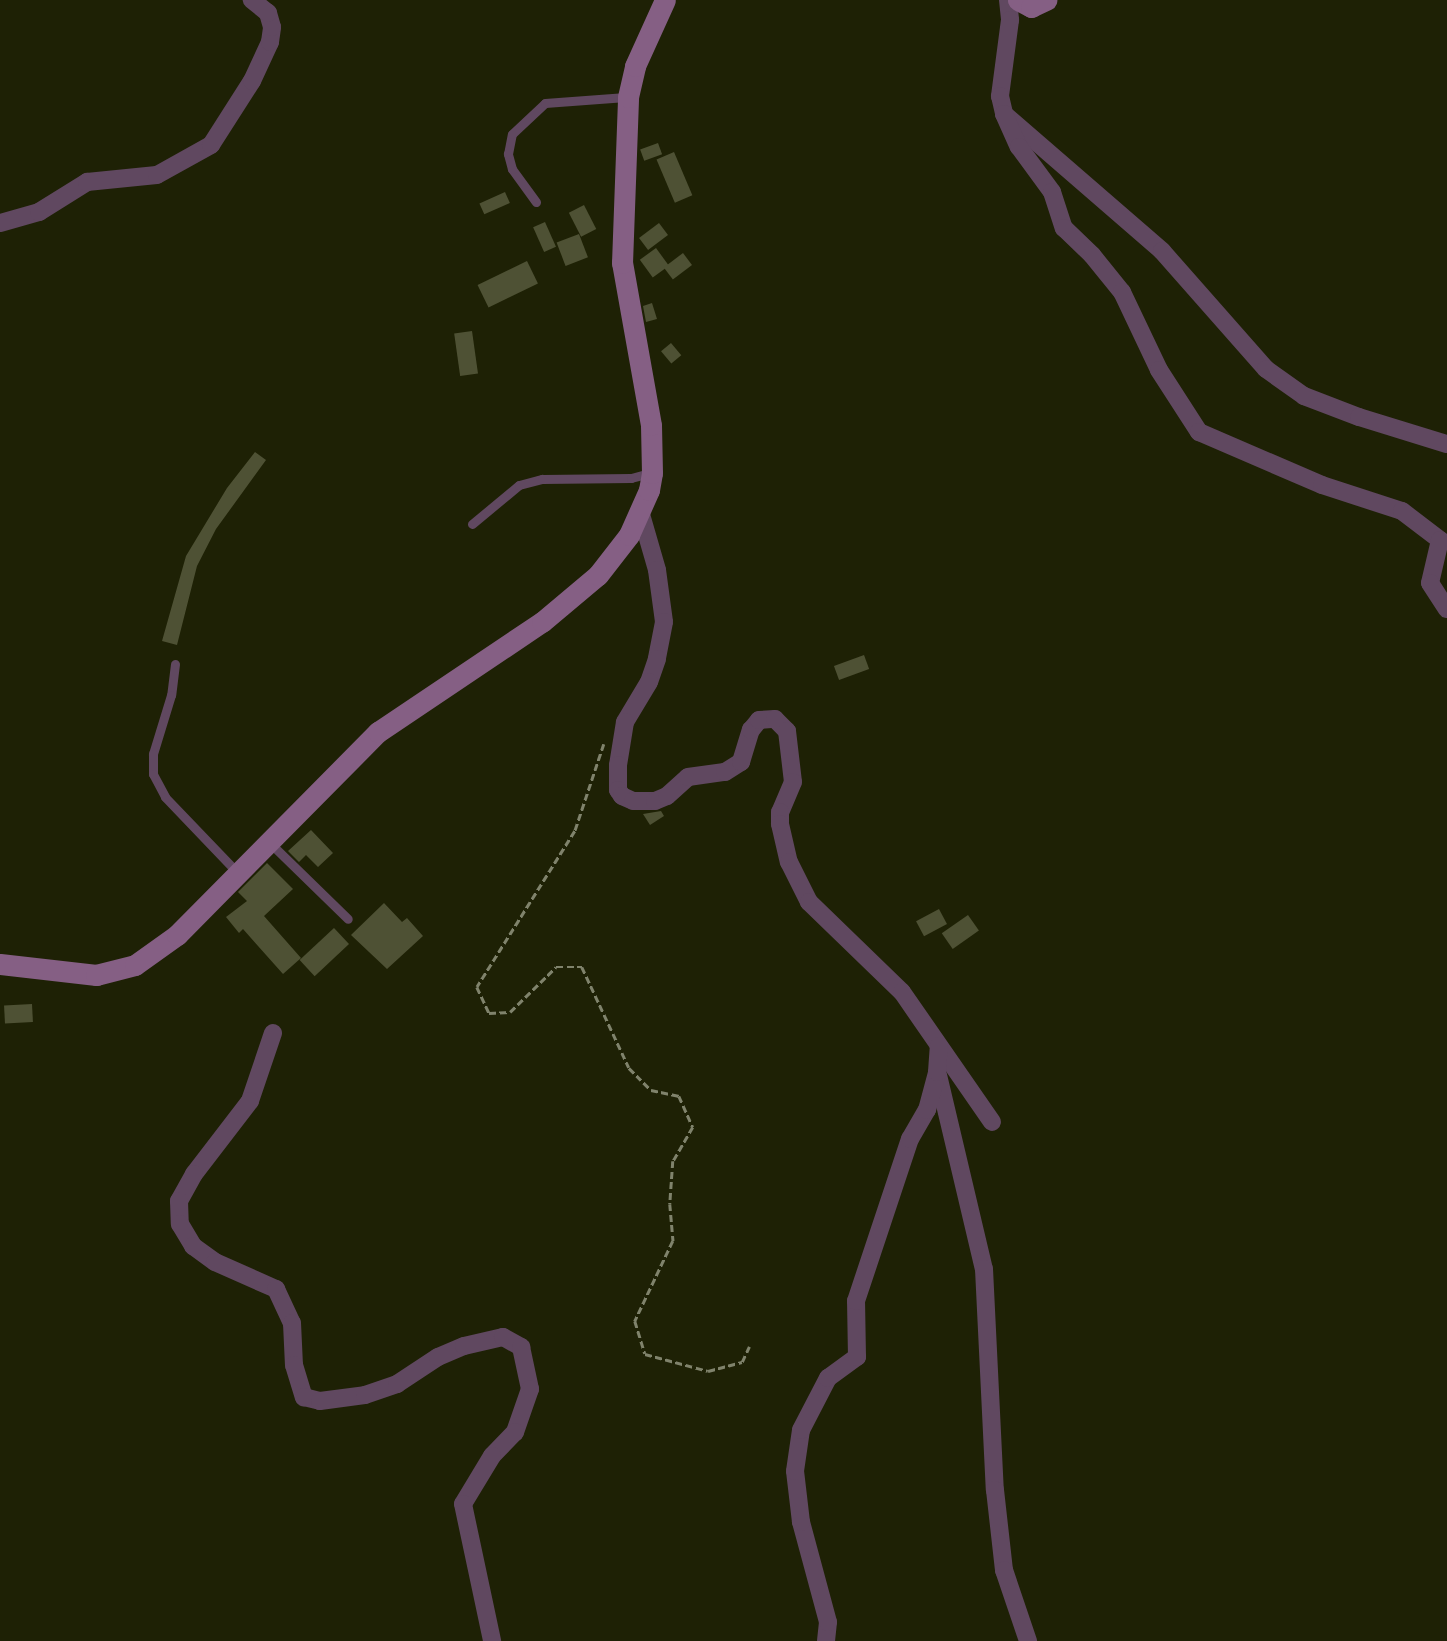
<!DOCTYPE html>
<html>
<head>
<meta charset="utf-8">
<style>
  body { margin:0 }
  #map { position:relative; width:1447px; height:1641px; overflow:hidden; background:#1e2105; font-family:Karla,sans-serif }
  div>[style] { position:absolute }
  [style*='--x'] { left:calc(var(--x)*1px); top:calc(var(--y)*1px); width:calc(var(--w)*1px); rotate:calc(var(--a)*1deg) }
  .building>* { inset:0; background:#4e5134; transform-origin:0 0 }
  .path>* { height:2.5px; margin-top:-1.25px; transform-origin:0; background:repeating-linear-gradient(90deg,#80836c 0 7px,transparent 0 10.5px) }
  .lane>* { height:9px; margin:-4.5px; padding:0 4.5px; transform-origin:4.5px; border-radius:4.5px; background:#604860 }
  .street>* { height:18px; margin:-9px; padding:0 9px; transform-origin:9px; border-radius:9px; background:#604860 }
  .secondary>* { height:21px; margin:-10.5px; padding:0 10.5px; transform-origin:10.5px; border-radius:10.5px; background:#855f84 }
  span { translate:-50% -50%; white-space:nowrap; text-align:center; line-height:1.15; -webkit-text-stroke:5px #151700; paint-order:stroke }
</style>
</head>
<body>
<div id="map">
  <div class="building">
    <i style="left:658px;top:143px;width:12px;height:19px;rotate:70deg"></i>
    <i style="left:674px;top:152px;width:47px;height:19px;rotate:67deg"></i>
    <i style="left:505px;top:192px;width:12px;height:28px;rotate:66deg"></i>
    <i style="left:584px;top:205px;width:27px;height:17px;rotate:63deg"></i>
    <i style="left:545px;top:222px;width:27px;height:13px;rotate:66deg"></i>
    <i style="left:659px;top:223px;width:15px;height:25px;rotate:53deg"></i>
    <i style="left:579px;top:234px;width:25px;height:24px;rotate:69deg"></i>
    <i style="left:656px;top:248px;width:22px;height:20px;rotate:54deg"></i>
    <i style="left:683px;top:253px;width:15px;height:24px;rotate:53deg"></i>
    <i style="left:527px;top:261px;width:25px;height:55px;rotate:64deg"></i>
    <i style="clip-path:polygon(652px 303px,657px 319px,646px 322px,643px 306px)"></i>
    <i style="left:472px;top:331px;width:43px;height:18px;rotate:82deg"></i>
    <i style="left:671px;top:343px;width:16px;height:13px;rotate:50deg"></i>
    <i style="clip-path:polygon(255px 452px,266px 460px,216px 529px,197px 566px,177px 645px,162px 641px,186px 556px,227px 488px)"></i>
    <i style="left:864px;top:655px;width:15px;height:32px;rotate:70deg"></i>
    <i style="clip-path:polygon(661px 811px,664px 816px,650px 825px,643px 814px)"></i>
    <i style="clip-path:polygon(311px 830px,333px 853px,318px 867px,306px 855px,299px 862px,288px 851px)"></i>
    <i style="clip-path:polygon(267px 863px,293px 889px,264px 916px,301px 958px,283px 974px,243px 929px,239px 933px,226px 917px,247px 901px,238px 892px)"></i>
    <i style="clip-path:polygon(384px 903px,402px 922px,407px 918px,423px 936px,387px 969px,351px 935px)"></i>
    <i style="left:939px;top:909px;width:17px;height:26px;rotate:62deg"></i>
    <i style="left:968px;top:915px;width:19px;height:32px;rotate:55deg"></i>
    <i style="left:334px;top:928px;width:22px;height:47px;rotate:47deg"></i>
    <i style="left:32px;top:1004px;width:18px;height:28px;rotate:87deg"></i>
  </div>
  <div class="path">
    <i style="--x:604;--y:744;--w:92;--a:108.4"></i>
    <i style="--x:575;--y:831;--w:184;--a:122.1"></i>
    <i style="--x:477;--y:987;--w:29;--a:65"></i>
    <i style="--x:489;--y:1013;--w:21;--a:-3"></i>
    <i style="--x:510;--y:1012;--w:64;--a:-44.4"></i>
    <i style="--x:556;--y:967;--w:26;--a:0"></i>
    <i style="--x:582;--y:967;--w:111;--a:65"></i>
    <i style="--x:629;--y:1068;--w:31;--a:45"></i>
    <i style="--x:651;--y:1090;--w:29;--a:12"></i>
    <i style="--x:679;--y:1096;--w:34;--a:66"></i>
    <i style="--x:693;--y:1127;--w:39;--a:120"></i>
    <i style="--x:673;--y:1161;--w:43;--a:94"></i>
    <i style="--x:670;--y:1204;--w:37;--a:85"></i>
    <i style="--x:673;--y:1241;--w:89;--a:115.4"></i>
    <i style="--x:635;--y:1321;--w:34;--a:73"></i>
    <i style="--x:645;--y:1354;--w:65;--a:15.1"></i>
    <i style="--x:708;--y:1371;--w:35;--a:-15"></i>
    <i style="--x:742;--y:1362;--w:17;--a:-65"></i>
  </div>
  <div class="lane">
    <i style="--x:536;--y:202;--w:41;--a:-126"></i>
    <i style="--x:512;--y:169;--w:16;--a:-105"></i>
    <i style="--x:508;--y:154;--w:20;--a:-79"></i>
    <i style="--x:512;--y:134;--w:45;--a:-43.2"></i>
    <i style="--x:545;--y:103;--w:81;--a:-4.2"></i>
    <i style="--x:472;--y:524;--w:61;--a:-39.7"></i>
    <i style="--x:519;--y:485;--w:24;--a:-15"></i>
    <i style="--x:542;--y:479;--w:89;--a:-0.6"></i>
    <i style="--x:631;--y:478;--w:20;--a:-15"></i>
    <i style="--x:175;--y:664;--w:31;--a:97"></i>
    <i style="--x:171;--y:695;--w:62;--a:107"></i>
    <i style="--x:153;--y:754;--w:20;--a:90"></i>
    <i style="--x:153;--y:774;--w:26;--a:62"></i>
    <i style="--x:165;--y:797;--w:105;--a:46.2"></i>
    <i style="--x:269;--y:842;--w:110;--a:44.3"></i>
  </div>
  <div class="street">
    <i style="--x:1008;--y:0;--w:20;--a:84"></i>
    <i style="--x:1010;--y:20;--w:77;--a:97.5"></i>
    <i style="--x:1000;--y:96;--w:18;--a:77"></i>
    <i style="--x:1004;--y:114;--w:209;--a:40.9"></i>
    <i style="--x:1162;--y:251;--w:157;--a:48.6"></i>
    <i style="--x:1266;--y:369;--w:47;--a:35.4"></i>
    <i style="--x:1304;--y:396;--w:59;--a:20.9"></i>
    <i style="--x:1359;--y:417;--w:92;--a:17.1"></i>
    <i style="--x:1004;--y:114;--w:36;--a:66"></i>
    <i style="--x:1019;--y:147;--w:56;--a:53.7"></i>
    <i style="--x:1052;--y:192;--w:38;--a:72"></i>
    <i style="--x:1064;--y:228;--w:39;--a:44"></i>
    <i style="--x:1092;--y:255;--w:48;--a:51"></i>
    <i style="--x:1122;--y:292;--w:86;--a:64.6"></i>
    <i style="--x:1159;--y:370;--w:74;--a:57.2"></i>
    <i style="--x:1199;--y:432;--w:134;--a:23.3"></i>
    <i style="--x:1322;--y:485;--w:84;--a:18"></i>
    <i style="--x:1402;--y:511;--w:48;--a:37.3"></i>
    <i style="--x:1440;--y:540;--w:44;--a:103.1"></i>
    <i style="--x:1430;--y:583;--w:31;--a:57"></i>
    <i style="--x:0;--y:223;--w:41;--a:-15.8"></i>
    <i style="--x:39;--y:212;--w:57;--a:-32"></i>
    <i style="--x:87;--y:182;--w:70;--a:-5.7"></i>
    <i style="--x:157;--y:175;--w:62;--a:-29.1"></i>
    <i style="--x:211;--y:145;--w:76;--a:-57.4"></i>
    <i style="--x:252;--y:81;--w:43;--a:-65.2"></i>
    <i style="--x:270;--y:42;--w:15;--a:-82"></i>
    <i style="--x:272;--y:27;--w:15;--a:-106"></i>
    <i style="--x:268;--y:13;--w:21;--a:-141"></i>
    <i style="--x:640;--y:511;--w:61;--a:73.9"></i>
    <i style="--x:657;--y:570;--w:52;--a:82.3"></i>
    <i style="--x:664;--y:622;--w:38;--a:101"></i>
    <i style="--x:657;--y:659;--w:24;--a:109"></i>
    <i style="--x:649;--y:682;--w:47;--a:121"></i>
    <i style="--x:625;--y:722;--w:44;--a:99.2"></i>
    <i style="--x:618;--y:765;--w:25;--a:90"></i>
    <i style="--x:618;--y:790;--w:7;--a:56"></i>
    <i style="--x:622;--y:796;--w:12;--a:24"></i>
    <i style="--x:633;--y:801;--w:22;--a:0"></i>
    <i style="--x:655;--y:801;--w:13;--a:-23"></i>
    <i style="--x:667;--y:796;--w:28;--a:-42"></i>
    <i style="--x:688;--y:777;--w:37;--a:-8"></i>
    <i style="--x:725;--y:772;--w:19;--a:-32"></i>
    <i style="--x:741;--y:762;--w:34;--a:-73"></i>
    <i style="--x:751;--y:730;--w:13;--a:-51"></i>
    <i style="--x:759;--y:720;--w:16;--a:-4"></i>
    <i style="--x:775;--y:719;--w:17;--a:45"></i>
    <i style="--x:787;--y:731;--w:51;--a:83.3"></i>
    <i style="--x:793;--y:782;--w:33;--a:113"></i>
    <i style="--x:780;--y:812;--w:12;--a:90"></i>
    <i style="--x:780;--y:824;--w:39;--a:77"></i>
    <i style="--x:789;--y:862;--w:45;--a:63.4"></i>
    <i style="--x:809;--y:902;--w:129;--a:44.1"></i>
    <i style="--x:902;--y:992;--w:158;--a:55.3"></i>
    <i style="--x:273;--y:1033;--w:72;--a:108.7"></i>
    <i style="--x:250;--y:1101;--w:92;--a:127.5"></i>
    <i style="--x:194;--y:1174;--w:31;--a:119"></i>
    <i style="--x:179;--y:1201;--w:23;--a:88"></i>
    <i style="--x:180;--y:1224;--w:26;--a:59"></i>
    <i style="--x:193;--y:1246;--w:27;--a:36"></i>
    <i style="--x:215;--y:1262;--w:67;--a:23.9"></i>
    <i style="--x:276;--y:1289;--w:38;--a:65"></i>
    <i style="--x:292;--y:1323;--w:42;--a:87.3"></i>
    <i style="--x:294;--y:1365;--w:34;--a:73"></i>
    <i style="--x:304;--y:1397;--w:16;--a:14"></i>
    <i style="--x:320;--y:1401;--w:45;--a:-7.6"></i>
    <i style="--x:365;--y:1395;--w:34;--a:-19"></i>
    <i style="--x:397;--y:1384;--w:49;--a:-33.4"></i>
    <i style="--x:438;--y:1357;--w:28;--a:-23"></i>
    <i style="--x:464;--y:1346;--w:40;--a:-13"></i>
    <i style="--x:503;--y:1337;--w:21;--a:29"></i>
    <i style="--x:521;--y:1347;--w:43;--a:77.9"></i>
    <i style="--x:530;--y:1389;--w:46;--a:109.2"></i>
    <i style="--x:515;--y:1432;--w:33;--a:134"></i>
    <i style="--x:492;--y:1456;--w:56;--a:121.1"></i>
    <i style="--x:463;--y:1504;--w:140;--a:78"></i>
    <i style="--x:938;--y:1075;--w:199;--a:76.7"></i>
    <i style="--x:984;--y:1269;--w:221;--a:87.2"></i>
    <i style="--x:995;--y:1490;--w:81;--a:83.6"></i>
    <i style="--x:1004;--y:1570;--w:75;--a:71.3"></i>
    <i style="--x:826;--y:1641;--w:19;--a:-84"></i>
    <i style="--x:828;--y:1622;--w:104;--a:-105.1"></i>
    <i style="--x:801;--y:1522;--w:51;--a:-96.7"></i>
    <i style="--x:795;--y:1471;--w:41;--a:-81.7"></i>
    <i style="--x:801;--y:1430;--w:59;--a:-62.6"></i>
    <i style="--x:828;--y:1378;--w:36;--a:-36"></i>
    <i style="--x:857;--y:1357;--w:56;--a:-91"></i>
    <i style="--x:856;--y:1301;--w:171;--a:-71.6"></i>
    <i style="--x:910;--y:1139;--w:34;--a:-60"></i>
    <i style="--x:927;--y:1110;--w:39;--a:-75"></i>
    <i style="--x:937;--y:1072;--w:26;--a:-86"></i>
  </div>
  <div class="secondary">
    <i style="--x:1018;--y:0;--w:15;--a:28"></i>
    <i style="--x:1031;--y:7;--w:17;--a:-25"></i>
    <i style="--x:0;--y:964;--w:97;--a:6.5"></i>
    <i style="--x:96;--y:975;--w:40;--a:-14.4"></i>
    <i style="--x:135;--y:965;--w:52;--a:-35.5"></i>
    <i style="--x:177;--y:935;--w:286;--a:-45.3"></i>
    <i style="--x:378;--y:732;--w:197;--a:-33.9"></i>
    <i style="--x:542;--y:622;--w:73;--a:-40"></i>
    <i style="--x:598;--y:575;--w:51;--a:-52.2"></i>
    <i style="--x:629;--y:535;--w:49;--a:-66"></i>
    <i style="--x:649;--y:490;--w:17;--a:-80"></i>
    <i style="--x:652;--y:473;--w:48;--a:-91.2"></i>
    <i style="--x:651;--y:425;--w:165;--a:-100.1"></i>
    <i style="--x:622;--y:263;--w:166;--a:-87.9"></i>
    <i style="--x:628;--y:97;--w:32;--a:-77"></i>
    <i style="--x:635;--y:66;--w:72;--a:-65.6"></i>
  </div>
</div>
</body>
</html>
